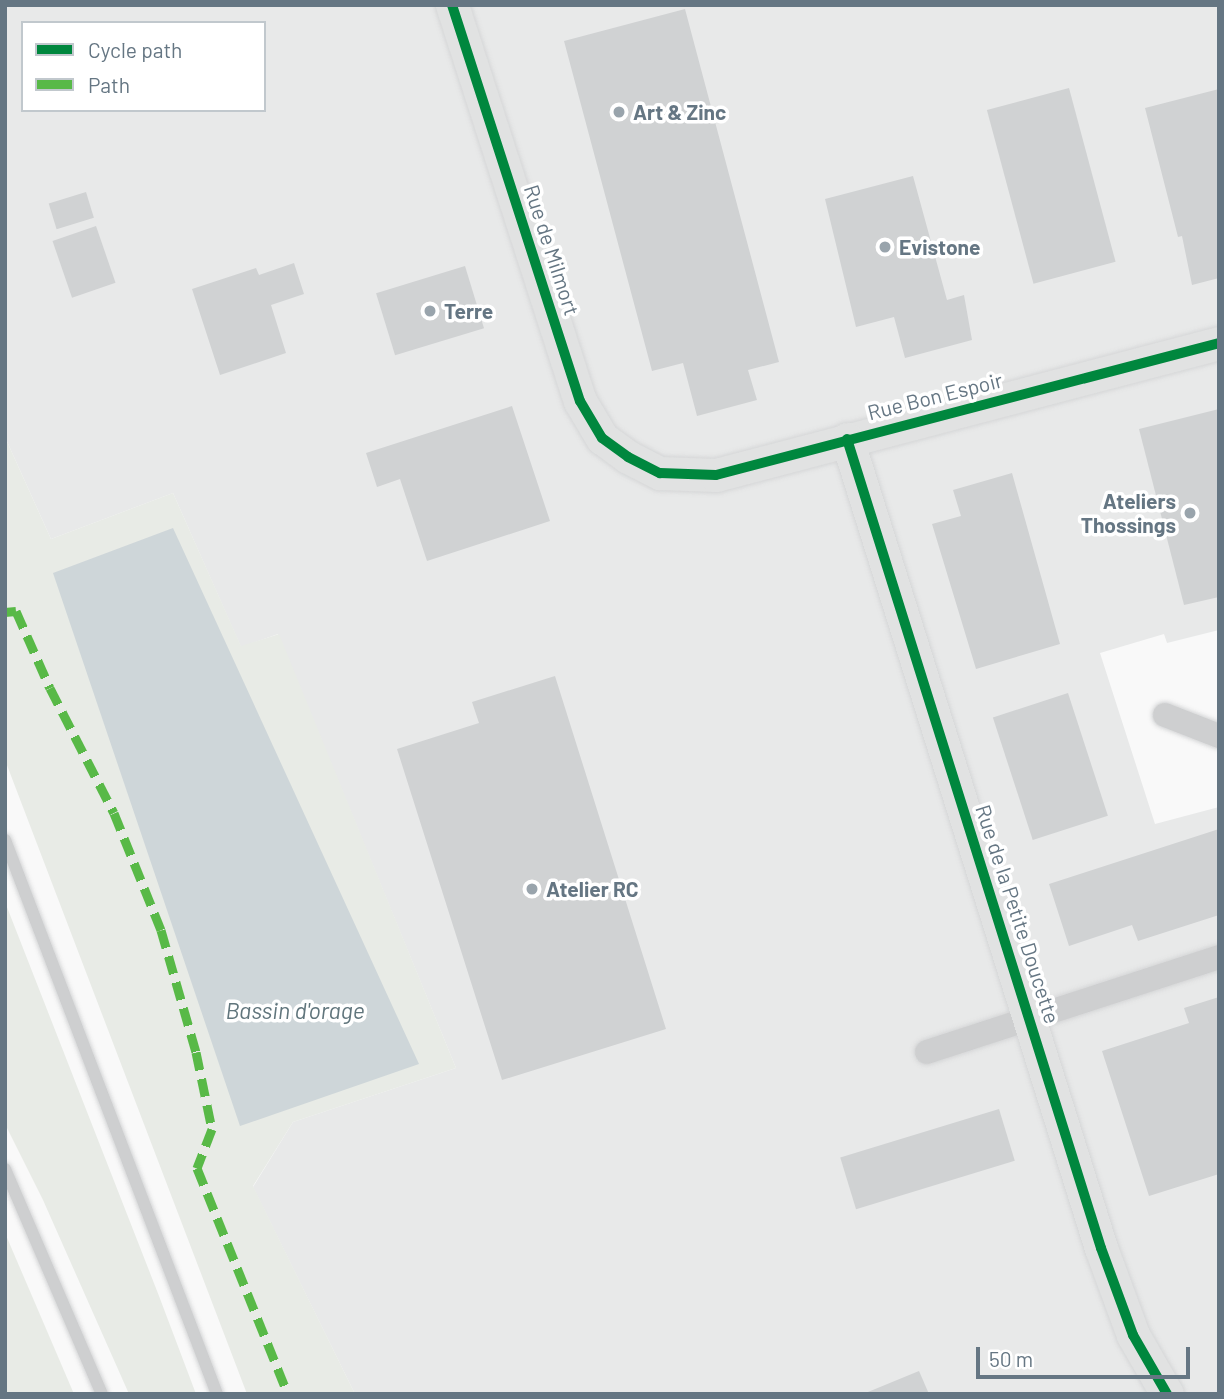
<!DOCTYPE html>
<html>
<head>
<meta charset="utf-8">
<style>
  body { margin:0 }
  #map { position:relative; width:1224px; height:1399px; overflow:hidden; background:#f9f9f9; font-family:Barlow,sans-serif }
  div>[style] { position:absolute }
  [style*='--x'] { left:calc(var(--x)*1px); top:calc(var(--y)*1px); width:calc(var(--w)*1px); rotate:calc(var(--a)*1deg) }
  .built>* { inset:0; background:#e8e9e9 }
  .green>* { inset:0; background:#e8ebe6 }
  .water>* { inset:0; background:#ced6d9 }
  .building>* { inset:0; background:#d0d2d3; transform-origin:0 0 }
  .roads { filter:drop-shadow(0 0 2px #d5d6d7) drop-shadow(0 0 2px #d5d6d7) }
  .lane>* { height:12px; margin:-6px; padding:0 6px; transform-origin:6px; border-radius:6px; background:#cecfd0 }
  .street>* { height:24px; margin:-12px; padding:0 12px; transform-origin:12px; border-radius:12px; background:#cecfd0 }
  .secondary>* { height:33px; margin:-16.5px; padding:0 16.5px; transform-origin:16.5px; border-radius:16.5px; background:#e1e2e2 }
  .quiet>* { height:9px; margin-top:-4.5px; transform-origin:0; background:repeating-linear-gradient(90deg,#58b947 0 18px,transparent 0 27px) }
  .cycleway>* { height:10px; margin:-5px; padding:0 5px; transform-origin:5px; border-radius:5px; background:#00873e }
  .dots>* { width:19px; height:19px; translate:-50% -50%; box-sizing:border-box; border:4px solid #fff; border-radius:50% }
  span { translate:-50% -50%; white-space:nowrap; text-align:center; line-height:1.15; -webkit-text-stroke:7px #fff; paint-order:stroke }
  .poi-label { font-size:21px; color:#657683; font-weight:700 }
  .left { translate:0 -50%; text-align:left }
  .right { translate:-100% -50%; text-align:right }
  .street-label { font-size:21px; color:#657683 }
  .water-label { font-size:23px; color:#60757c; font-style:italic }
  .frame { position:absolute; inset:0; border:7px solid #657683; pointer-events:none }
  .legend { position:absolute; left:21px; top:21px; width:245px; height:91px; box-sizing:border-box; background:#fff; border:2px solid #c1c8cd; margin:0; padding:9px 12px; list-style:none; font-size:21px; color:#657683 }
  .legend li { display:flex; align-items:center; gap:14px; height:35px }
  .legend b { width:35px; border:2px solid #c1c8cd }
  .scale { position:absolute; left:976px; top:1347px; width:214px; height:32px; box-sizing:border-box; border:4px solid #657683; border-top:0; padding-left:9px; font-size:21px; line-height:24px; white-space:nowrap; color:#657683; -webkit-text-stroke:5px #fff; paint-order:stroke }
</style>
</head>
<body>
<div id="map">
  <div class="built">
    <i style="clip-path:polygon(evenodd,5px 5px,1219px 5px,1219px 630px,1167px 643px,1164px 634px,1100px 653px,1155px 824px,1219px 807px,1219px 1394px,355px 1394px,253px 1187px,293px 1122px,456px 1068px,278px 634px,241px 647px,173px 493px,51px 539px,5px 437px,5px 5px,23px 23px,264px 23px,264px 110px,23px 110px,23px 23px)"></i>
  </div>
  <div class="green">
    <i style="clip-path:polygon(5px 437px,51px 539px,173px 493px,241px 646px,279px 634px,456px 1068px,293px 1122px,253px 1186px,355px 1394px,247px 1394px,5px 760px)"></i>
    <i style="clip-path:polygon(5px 902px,159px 1296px,196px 1394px,129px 1394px,43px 1200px,5px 1124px)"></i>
    <i style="clip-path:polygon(5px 1233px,74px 1394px,5px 1394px)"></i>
  </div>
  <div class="water">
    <i style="clip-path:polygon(173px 528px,419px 1064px,240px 1126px,53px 573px)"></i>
  </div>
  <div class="building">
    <i style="clip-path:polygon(685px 9px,779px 362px,748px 370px,757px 400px,697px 416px,683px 363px,652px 371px,564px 41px)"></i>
    <i style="left:1069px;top:88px;width:180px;height:85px;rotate:75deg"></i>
    <i style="clip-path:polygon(1219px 89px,1219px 278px,1192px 285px,1182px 236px,1178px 237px,1145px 108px)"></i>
    <i style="clip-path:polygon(913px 176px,947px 300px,964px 295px,972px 340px,905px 358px,894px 317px,856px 327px,825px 199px)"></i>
    <i style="left:86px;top:192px;width:27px;height:39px;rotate:73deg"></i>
    <i style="left:96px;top:226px;width:60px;height:46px;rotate:71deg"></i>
    <i style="clip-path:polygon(294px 263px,304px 294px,271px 305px,286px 353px,220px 375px,192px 289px,256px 268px,259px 275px)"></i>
    <i style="left:465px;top:266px;width:65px;height:93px;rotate:73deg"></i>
    <i style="clip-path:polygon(512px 406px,550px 521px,427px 561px,400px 479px,377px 487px,366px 453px)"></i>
    <i style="clip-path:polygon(1219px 409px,1219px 597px,1184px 605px,1139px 429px)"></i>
    <i style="clip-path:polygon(1012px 473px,1060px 644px,976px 669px,932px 524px,961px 516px,953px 490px)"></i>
    <i style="clip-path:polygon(555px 676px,666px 1029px,502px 1080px,397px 749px,479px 723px,472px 702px)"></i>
    <i style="left:1068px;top:693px;width:129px;height:79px;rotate:72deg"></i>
    <i style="clip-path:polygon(1219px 829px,1219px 915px,1138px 941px,1132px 925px,1069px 946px,1049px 884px)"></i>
    <i style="clip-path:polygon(1219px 997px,1219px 1174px,1149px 1196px,1102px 1051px,1189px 1023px,1184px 1008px)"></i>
    <i style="left:999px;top:1109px;width:54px;height:166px;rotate:73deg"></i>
    <i style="clip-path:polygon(919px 1371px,929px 1394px,863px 1394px)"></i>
  </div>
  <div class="roads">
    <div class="lane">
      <i style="--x:5;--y:840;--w:593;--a:69.06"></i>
      <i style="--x:5;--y:1169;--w:245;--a:66.7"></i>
    </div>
    <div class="street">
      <i style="--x:1165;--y:715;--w:58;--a:21.3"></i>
      <i style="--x:927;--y:1052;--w:307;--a:-18"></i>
    </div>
    <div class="secondary">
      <i style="--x:452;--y:5;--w:416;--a:72.1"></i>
      <i style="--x:580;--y:401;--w:43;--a:59.3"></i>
      <i style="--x:602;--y:438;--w:32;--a:36"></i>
      <i style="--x:628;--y:457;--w:36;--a:27"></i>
      <i style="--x:660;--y:473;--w:56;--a:2"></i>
      <i style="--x:716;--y:475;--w:520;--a:-14.7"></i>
      <i style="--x:847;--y:439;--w:848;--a:72.57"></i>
      <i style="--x:1101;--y:1248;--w:93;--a:69.8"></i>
      <i style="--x:1133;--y:1335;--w:68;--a:60"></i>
    </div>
  </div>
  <div class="quiet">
    <i style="--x:5;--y:612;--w:11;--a:-5"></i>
    <i style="--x:16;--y:611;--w:84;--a:66.2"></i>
    <i style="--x:50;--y:688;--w:140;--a:62.9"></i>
    <i style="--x:114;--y:813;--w:126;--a:68.1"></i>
    <i style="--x:161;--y:930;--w:127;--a:74"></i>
    <i style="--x:196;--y:1052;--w:79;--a:78.3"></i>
    <i style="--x:212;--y:1129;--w:42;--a:111"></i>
    <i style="--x:197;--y:1168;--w:244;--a:68.1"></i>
  </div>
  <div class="cycleway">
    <i style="--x:452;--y:5;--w:416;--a:72.1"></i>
    <i style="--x:580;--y:401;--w:43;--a:59.3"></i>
    <i style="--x:602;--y:438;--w:32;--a:36"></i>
    <i style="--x:628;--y:457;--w:36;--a:27"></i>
    <i style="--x:660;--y:473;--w:56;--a:2"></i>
    <i style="--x:716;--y:475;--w:520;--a:-14.7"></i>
    <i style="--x:847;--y:439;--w:848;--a:72.57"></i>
    <i style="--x:1101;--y:1248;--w:93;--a:69.8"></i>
    <i style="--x:1133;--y:1335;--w:68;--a:60"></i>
  </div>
  <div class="dots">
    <i style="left:619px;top:112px;background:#99a4ac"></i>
    <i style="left:885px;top:247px;background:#99a4ac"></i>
    <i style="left:430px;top:311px;background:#99a4ac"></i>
    <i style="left:1190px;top:513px;background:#99a4ac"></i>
    <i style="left:532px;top:889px;background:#99a4ac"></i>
  </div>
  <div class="poi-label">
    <span class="left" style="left:633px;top:112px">Art &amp; Zinc</span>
    <span class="left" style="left:899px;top:247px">Evistone</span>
    <span class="left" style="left:444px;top:311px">Terre</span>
    <span class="right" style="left:1176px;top:513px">Ateliers<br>Thossings</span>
    <span class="left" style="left:546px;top:889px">Atelier RC</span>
  </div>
  <div class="street-label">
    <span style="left:552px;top:250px;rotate:72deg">Rue de Milmort</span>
    <span style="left:935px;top:396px;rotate:-14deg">Rue Bon Espoir</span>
    <span style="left:1018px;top:914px;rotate:72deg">Rue de la Petite Doucette</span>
  </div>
  <div class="water-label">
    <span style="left:295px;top:1010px">Bassin d'orage</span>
  </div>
  <div class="frame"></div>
  <ul class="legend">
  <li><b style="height:9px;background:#00873e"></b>Cycle path</li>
  <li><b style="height:9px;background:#58b947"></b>Path</li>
  </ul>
  <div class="scale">50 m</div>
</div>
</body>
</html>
